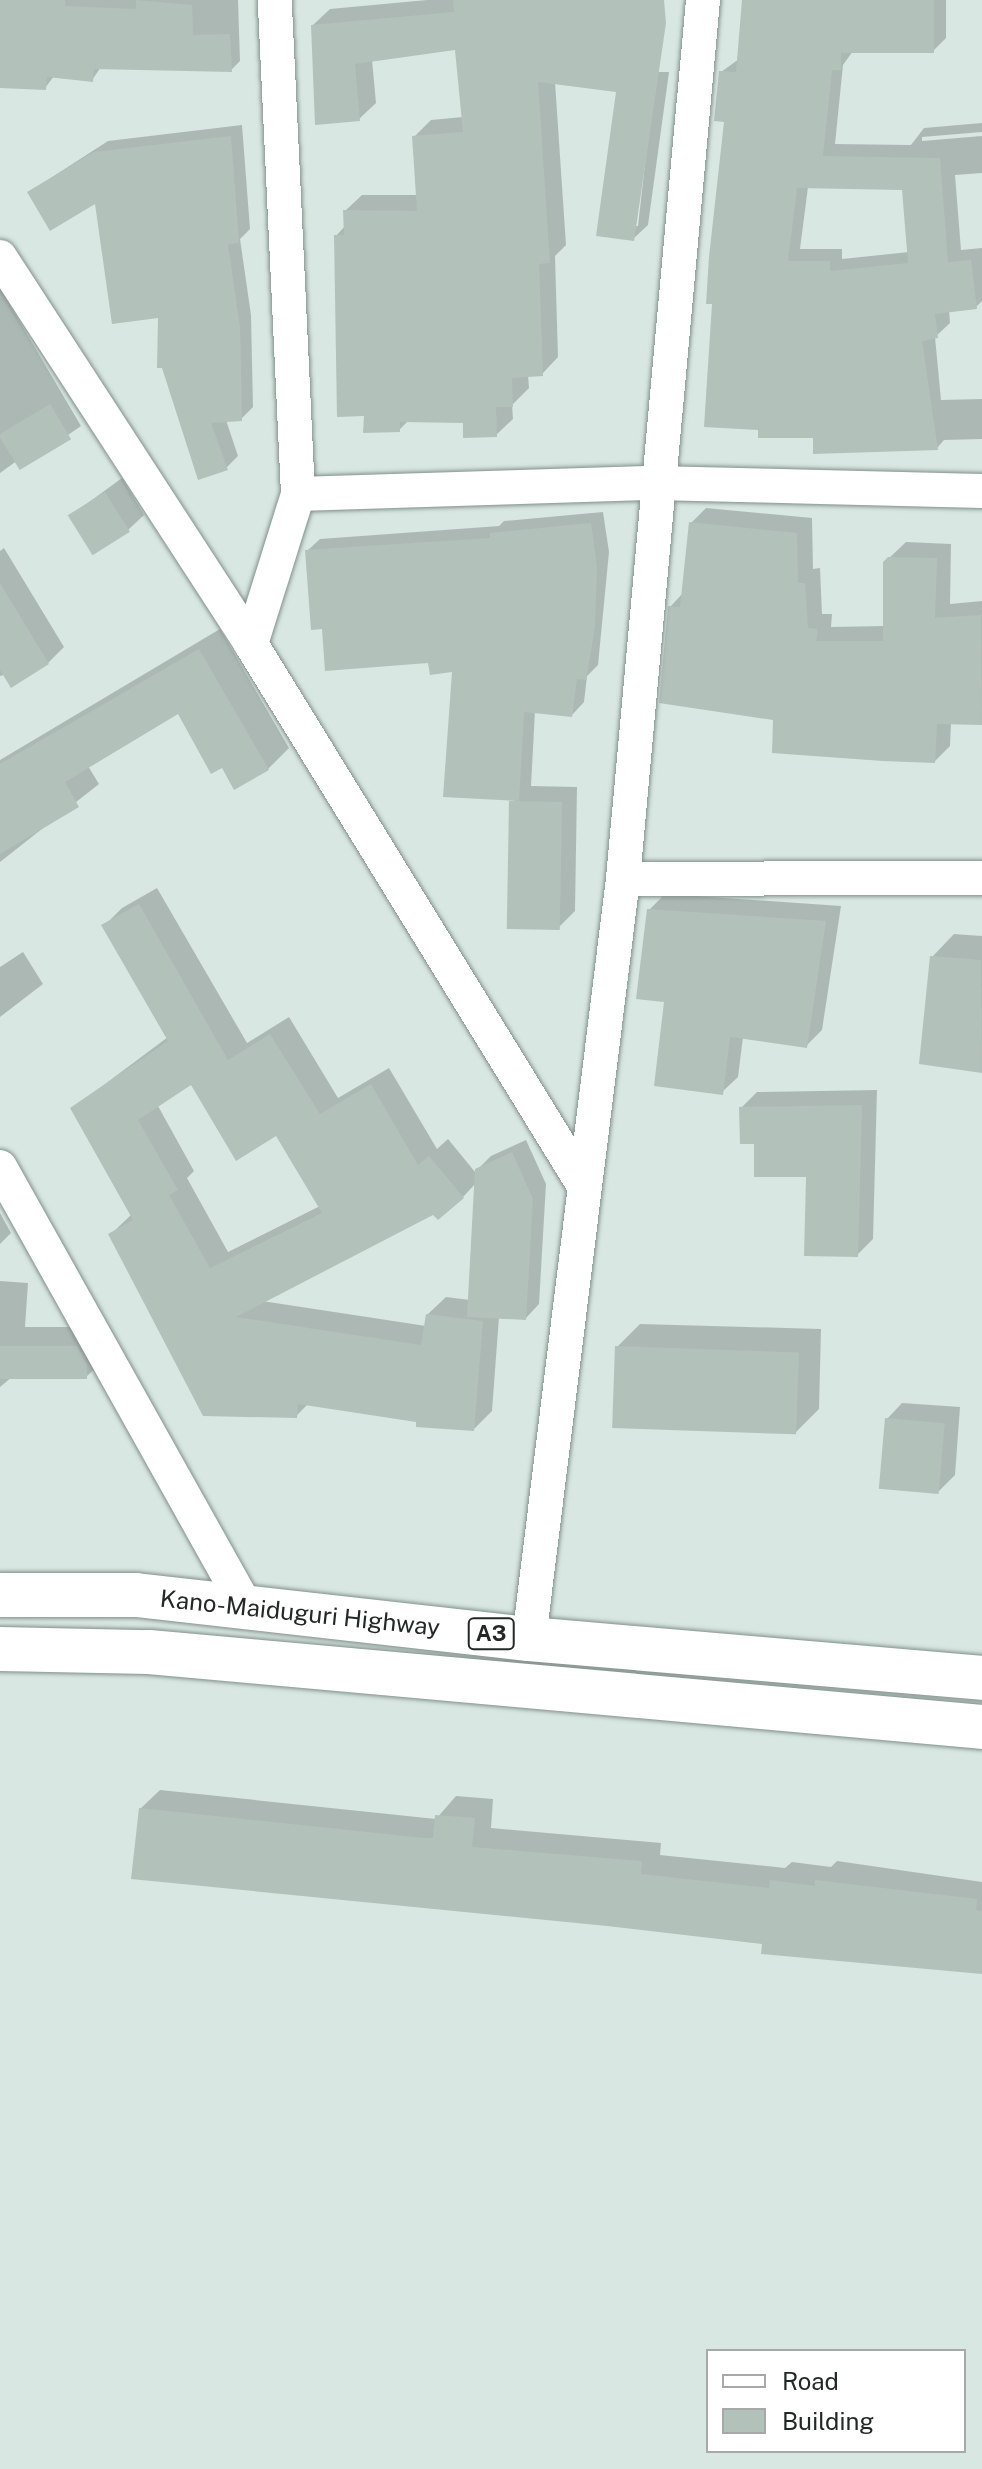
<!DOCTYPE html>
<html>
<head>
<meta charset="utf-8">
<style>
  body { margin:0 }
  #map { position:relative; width:982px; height:2469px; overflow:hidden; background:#d8e7e1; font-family:"Public Sans",sans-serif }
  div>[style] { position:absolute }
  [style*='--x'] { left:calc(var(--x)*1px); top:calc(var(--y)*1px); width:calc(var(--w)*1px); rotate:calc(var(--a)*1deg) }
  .shadow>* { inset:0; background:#0003 }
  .building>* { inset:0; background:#b3c1bb; transform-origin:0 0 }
  .roads { filter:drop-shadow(0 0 2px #82908a) drop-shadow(0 0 2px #82908a) }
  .minor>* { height:34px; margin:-17px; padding:0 17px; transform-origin:17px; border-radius:17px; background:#fff }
  .trunk>* { height:44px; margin:-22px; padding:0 22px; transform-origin:22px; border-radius:22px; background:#fff }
  span { translate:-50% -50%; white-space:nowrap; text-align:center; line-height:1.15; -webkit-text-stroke:6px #fff; paint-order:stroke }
  .shield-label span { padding:2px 6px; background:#fff; border:2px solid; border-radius:6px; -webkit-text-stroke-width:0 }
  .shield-label { font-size:22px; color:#222826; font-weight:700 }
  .street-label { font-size:24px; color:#222826 }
  .legend { position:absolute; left:706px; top:2349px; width:260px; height:104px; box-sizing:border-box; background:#fff; border:2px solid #a7a9a8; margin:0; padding:10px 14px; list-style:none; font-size:24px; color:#222826 }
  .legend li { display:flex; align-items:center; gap:16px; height:40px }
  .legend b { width:40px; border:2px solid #a7a9a8 }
</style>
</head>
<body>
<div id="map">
  <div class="shadow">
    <i style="clip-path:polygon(0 0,238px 0,240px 61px,231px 70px,101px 67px,92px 80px,54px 76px,45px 88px,0 87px)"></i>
    <i style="clip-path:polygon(427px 0,614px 0,555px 82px,566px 245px,555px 256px,558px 357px,542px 374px,528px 375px,529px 388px,512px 405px,513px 419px,496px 435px,465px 421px,409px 420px,399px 430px,366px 414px,336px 236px,345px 226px,345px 211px,362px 195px,418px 195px,415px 136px,431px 120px,463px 117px,457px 47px,372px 60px,376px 103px,359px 119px,313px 25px,330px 9px)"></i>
    <i style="clip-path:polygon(evenodd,743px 0,946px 0,946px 38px,933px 51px,853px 51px,843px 65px,835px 144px,911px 145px,924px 128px,982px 123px,982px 132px,922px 137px,922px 141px,982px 136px,982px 173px,955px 175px,961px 250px,982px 248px,982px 301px,976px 307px,949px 310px,950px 323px,935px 337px,941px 400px,982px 399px,982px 439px,944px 440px,937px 448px,815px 436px,726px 120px,721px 72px,739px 59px,743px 0,808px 187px,904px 188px,909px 252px,842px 259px,842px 249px,800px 249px,808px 187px)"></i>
    <i style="clip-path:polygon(evenodd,634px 72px,669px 72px,648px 225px,633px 239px,634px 72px,655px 76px,638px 226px,634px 226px,655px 76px)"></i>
    <i style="clip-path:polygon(242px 125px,250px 229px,240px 239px,251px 315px,253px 407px,241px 419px,226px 420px,238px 456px,226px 468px,160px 316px,96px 200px,29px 192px,108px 141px)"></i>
    <i style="clip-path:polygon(0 288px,81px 426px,22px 467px,18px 460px,0 473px)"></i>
    <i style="clip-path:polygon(122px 478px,144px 515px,128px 530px,70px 516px)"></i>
    <i style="clip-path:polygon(706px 508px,812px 518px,813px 569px,820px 568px,822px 614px,832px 614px,831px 627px,885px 626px,885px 562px,906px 542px,951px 544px,950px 604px,982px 601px,982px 723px,951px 723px,950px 746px,935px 761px,775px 719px,670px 607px,683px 593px,691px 523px)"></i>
    <i style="clip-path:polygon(603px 512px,609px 552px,598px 665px,587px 676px,584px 702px,572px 715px,535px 711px,531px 786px,577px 787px,575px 911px,559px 927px,514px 799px,455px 670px,324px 627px,307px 551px,320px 539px,499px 526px,504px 521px)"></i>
    <i style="clip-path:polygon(4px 548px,64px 647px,48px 663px,0 676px,0 551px)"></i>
    <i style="clip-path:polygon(220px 629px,289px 748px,268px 769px,223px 765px,178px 711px,88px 766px,99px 784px,0 862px,0 760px)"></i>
    <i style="clip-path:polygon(evenodd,157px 888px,247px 1043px,289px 1017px,338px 1098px,389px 1068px,437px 1149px,448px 1139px,475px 1172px,491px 1156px,526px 1140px,546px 1184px,539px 1304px,526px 1318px,499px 1317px,492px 1411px,474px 1429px,309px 1403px,296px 1416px,111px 1234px,132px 1214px,73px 1108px,168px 1037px,104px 926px,122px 908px,157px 888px,191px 1083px,277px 1134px,320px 1206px,228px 1252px,187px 1178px,194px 1171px,158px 1106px,191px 1083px,157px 888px,476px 1183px,470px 1300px,446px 1297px,428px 1314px,426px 1326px,262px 1301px,463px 1197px,476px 1183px)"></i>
    <i style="clip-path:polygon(665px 894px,841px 906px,822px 1030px,806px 1046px,743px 1037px,738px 1077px,722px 1092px,666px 1001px,649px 910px)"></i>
    <i style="clip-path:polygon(954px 934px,982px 936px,982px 1071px,921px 1062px,932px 957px)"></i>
    <i style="clip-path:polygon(23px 952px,43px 984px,0 1017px,0 967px)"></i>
    <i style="clip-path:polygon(877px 1090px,873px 1239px,857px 1255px,808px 1175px,756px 1142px,741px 1108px,757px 1092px)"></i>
    <i style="clip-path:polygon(0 1213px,11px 1233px,0 1244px)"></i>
    <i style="clip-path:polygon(0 1281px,28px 1283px,25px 1327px,96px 1327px,106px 1358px,86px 1377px,12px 1377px,0 1387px)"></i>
    <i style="clip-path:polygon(640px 1324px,821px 1329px,819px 1409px,796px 1432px,617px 1347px)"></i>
    <i style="clip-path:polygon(902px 1403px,960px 1407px,955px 1475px,939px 1491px,887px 1419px)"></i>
    <i style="clip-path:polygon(160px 1790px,436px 1819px,456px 1796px,493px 1799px,491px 1828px,661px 1843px,660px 1855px,785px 1868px,792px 1862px,831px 1867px,837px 1861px,982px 1882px,982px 1972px,765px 1942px,140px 1809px)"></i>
  </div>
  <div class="building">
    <i style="clip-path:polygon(0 0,65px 0,65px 6px,136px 9px,136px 0,192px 5px,193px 35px,230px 34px,232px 72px,94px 69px,93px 82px,47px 77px,46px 90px,0 88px)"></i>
    <i style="clip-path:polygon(453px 0,664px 0,666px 23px,634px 241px,596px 236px,616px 92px,538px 82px,550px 263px,539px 264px,543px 376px,512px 378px,513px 407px,496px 407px,497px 437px,463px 438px,463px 423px,400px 422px,400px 432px,363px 433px,364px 416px,337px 417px,334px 235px,344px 235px,343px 210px,417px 211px,412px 136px,463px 132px,455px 50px,355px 64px,360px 121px,315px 125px,311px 25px,454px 12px)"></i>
    <i style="clip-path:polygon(evenodd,742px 0,934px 0,934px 53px,841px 53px,841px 70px,832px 70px,823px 156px,940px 158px,948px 262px,971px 260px,977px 309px,935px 314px,938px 338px,922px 341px,938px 450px,813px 454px,813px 438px,758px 438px,758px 430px,704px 427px,712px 304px,706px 304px,709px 257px,724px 122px,714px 121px,719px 71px,736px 72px,742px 0,797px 188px,902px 190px,908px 263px,830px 271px,830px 261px,788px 261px,797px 188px)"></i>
    <i style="clip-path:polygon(231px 136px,239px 243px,228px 244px,240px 328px,242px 421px,211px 423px,228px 470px,198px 480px,162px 368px,157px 368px,158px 318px,112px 324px,95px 204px,50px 231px,27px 192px,94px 152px)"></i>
    <i style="left:50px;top:404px;width:41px;height:60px;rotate:59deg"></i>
    <i style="left:105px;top:492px;width:47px;height:44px;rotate:58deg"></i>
    <i style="clip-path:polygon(689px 522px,797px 533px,798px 583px,805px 583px,808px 628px,818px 629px,816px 641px,883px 641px,883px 562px,888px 557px,937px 558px,935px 618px,981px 615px,982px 725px,937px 724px,935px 763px,883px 761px,772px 753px,773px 720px,659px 703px,668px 606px,680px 607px)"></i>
    <i style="clip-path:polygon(591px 523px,597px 566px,595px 627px,586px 680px,577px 679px,572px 717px,524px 712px,519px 801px,443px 797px,452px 672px,430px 675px,428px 663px,325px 671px,322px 629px,311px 630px,305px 550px,490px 538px,490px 533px)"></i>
    <i style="clip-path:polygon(0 583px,49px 664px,11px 688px,0 670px)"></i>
    <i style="clip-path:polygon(199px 649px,269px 770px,234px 790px,222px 768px,211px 774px,178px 714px,65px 782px,79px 807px,0 854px,0 764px)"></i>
    <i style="left:509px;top:801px;width:53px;height:128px;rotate:1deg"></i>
    <i style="clip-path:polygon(evenodd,139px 904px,228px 1060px,270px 1034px,320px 1114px,371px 1084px,418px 1165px,429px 1156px,464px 1198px,438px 1220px,433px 1215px,236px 1317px,421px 1345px,426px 1314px,483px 1321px,474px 1431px,416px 1427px,416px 1422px,298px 1404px,297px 1418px,203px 1416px,108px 1234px,133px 1220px,70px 1108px,168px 1041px,101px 925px,139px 904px,191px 1085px,236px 1161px,276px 1136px,322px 1213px,210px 1268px,169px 1195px,178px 1190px,138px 1120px,191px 1085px)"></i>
    <i style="clip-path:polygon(647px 909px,826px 921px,807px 1048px,730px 1037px,723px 1095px,654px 1086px,664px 1002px,636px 999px)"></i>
    <i style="clip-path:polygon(930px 956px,981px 960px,982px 1073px,919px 1064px)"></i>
    <i style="clip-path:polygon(862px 1105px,858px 1257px,804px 1256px,806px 1177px,754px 1177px,754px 1144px,740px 1144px,739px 1107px)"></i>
    <i style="clip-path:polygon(512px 1152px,533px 1199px,526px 1320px,467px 1317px,475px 1169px)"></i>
    <i style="clip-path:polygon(0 1346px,77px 1346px,87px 1364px,87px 1379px,0 1379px)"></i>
    <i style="left:615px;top:1346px;width:184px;height:82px;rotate:2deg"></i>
    <i style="left:885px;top:1418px;width:60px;height:71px;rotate:5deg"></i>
    <i style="clip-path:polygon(139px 1808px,424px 1838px,433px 1838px,435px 1815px,475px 1818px,472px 1847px,642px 1861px,641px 1874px,769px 1888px,770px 1880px,815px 1886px,815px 1880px,977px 1899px,976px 1910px,982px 1911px,982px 1974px,761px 1954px,762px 1944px,607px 1926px,131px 1879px)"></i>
  </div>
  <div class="roads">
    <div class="minor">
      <i style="--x:0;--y:257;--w:461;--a:57"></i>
      <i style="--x:251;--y:644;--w:634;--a:58.42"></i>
      <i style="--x:298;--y:494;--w:357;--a:-1.8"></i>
      <i style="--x:655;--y:483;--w:327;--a:1.4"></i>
      <i style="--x:251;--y:644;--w:157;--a:-72.6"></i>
      <i style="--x:298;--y:494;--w:495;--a:-92.7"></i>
      <i style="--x:623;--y:879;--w:359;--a:-0.2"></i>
      <i style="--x:0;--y:1167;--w:504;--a:60.79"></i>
      <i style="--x:529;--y:1639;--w:766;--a:-82.95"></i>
      <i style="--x:623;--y:879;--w:883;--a:-84.8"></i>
    </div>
    <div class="trunk">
      <i style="--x:0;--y:1595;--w:136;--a:0"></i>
      <i style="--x:136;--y:1595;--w:395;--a:6.4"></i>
      <i style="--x:529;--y:1639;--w:455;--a:4.9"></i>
      <i style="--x:0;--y:1649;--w:149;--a:1.2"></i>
      <i style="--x:149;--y:1652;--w:836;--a:5.14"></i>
    </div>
  </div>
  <div class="shield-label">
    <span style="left:491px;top:1634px">A3</span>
  </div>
  <div class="street-label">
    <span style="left:300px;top:1613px;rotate:6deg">Kano-Maiduguri Highway</span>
  </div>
  <ul class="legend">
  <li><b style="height:10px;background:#fff"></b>Road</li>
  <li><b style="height:22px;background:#b3c1bb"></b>Building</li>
  </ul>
</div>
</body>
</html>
